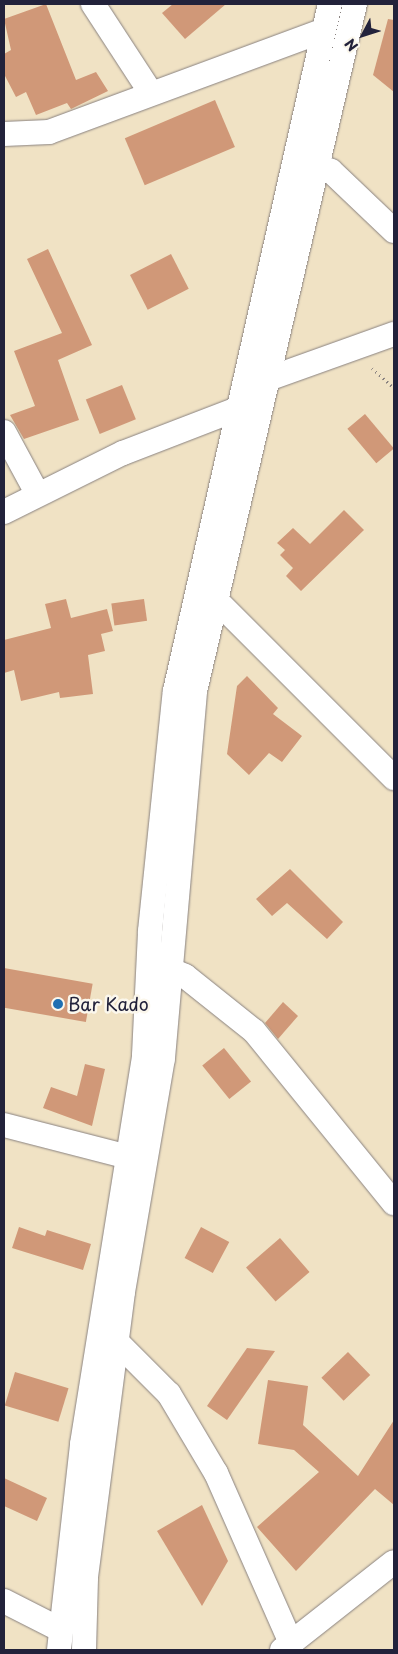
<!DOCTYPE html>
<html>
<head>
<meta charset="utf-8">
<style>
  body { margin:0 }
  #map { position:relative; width:398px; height:1654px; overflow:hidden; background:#f0e2c4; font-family:"Playpen Sans",sans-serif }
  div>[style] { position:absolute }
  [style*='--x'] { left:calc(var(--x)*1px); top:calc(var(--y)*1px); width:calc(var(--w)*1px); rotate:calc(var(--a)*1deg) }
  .building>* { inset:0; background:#d09878; transform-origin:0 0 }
  .path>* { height:3px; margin-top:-1.5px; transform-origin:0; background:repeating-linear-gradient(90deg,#898280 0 1px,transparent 0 5px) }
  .roads { filter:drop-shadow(0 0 1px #898280) drop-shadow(0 0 1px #898280) }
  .street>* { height:24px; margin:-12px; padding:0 12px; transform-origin:12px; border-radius:12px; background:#fff }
  .dots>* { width:14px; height:14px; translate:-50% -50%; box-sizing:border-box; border:2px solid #fbf7ec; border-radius:50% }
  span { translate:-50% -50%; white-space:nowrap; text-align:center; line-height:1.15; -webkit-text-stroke:5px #fbf7ec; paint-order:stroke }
  .poi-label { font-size:18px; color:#22223b }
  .left { translate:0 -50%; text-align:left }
  .frame { position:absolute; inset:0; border:5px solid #22223b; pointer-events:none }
  .north { position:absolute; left:338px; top:10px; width:50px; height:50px; -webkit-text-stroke:4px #fbf7ec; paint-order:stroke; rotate:230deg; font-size:14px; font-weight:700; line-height:20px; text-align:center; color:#22223b }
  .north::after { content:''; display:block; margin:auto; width:18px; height:22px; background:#22223b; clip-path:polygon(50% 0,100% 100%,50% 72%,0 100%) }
</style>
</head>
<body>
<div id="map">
  <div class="building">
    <i style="clip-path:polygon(46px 4px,76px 80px,96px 72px,108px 91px,71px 109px,67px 103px,36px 115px,26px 92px,16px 97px,4px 74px,4px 54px,11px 50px,4px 19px)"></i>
    <i style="clip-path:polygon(173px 4px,226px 4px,185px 39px,162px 13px)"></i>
    <i style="clip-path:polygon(388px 19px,394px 20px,394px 92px,373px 75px)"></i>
    <i style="left:215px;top:100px;width:51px;height:98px;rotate:67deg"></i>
    <i style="clip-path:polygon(48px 249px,92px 345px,58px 360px,79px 420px,24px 439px,10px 415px,35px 406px,14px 351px,62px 333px,27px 259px)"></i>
    <i style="left:171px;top:254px;width:39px;height:46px;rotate:63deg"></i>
    <i style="left:122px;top:385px;width:37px;height:39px;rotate:68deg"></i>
    <i style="left:365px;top:414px;width:45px;height:23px;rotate:50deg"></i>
    <i style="clip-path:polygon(344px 510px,364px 530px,301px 591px,286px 576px,293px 568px,280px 555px,285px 550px,277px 543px,293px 528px,310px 544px)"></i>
    <i style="clip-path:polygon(66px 599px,71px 618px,107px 609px,113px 631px,101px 634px,105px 651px,88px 655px,93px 694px,60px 698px,59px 692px,21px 701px,14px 670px,4px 673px,4px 640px,51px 628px,45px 604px)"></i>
    <i style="left:144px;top:599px;width:22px;height:33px;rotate:82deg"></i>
    <i style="clip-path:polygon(247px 676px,278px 708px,273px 714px,302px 736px,282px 762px,269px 753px,249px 775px,227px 754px,237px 686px)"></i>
    <i style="clip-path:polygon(290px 869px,343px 922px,327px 939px,287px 903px,272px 916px,256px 899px)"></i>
    <i style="left:4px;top:968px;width:90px;height:39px;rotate:10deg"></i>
    <i style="clip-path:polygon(283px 1002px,298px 1016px,278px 1039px,265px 1023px)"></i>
    <i style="left:224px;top:1048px;width:43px;height:28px;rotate:51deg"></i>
    <i style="clip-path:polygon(85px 1064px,105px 1069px,92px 1126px,43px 1108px,51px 1087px,77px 1096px)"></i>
    <i style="clip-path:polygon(19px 1227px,45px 1236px,47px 1230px,91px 1244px,83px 1270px,12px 1248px)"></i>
    <i style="left:201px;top:1227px;width:32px;height:35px;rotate:28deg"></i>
    <i style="left:280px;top:1238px;width:45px;height:45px;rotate:49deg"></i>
    <i style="clip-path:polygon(247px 1348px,275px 1351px,227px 1420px,207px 1406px)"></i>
    <i style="left:348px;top:1352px;width:32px;height:37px;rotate:46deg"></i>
    <i style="left:15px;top:1372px;width:56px;height:35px;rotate:17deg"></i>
    <i style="clip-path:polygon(268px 1380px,308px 1386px,303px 1425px,358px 1476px,394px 1420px,394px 1505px,375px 1489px,296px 1571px,257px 1527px,319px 1472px,294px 1450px,258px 1444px)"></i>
    <i style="clip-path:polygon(4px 1478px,47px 1498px,37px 1521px,4px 1506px)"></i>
    <i style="clip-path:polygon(202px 1505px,228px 1561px,202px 1606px,157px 1531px)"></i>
  </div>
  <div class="path">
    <i style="--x:372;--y:368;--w:30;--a:42"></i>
  </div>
  <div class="roads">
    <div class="street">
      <i style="--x:93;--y:4;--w:106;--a:56.9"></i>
      <i style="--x:4;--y:134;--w:45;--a:-2.5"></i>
      <i style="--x:49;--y:132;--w:291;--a:-20.3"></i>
      <i style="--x:316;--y:165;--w:16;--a:22"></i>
      <i style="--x:331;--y:171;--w:87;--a:43.6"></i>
      <i style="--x:268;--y:379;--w:134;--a:-19.7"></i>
      <i style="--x:4;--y:432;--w:69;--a:61.6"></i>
      <i style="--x:4;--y:512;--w:133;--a:-26.4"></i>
      <i style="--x:123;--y:453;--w:122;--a:-21.1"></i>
      <i style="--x:216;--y:600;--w:252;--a:45"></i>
      <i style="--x:171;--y:970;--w:15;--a:23"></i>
      <i style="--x:185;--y:976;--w:88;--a:38.6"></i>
      <i style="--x:254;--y:1031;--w:222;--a:50.9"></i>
      <i style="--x:4;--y:1125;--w:125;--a:14.4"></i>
      <i style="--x:118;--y:1343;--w:72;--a:45"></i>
      <i style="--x:169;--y:1394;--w:92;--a:59.3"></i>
      <i style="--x:216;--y:1473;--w:186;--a:66.2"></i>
      <i style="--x:4;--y:1601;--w:64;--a:27"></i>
      <i style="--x:59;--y:1650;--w:207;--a:-83.6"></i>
      <i style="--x:82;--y:1444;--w:394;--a:-80.9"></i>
      <i style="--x:144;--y:1055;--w:124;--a:-87.2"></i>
      <i style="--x:150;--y:931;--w:241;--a:-84.1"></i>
      <i style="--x:175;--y:691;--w:704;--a:-77.29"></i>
      <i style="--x:84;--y:1650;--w:73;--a:-88.4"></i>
      <i style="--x:86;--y:1577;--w:287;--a:-82.6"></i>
      <i style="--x:123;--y:1292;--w:237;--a:-80.3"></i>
      <i style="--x:163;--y:1058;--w:368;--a:-85"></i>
      <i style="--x:195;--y:691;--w:705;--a:-76.89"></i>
      <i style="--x:282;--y:1650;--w:142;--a:-38.2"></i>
    </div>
  </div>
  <div class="dots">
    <i style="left:58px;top:1004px;background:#1f6fb2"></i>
  </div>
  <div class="poi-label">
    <span class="left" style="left:68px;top:1004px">Bar Kado</span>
  </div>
  <div class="frame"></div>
  <div class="north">N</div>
</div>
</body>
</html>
